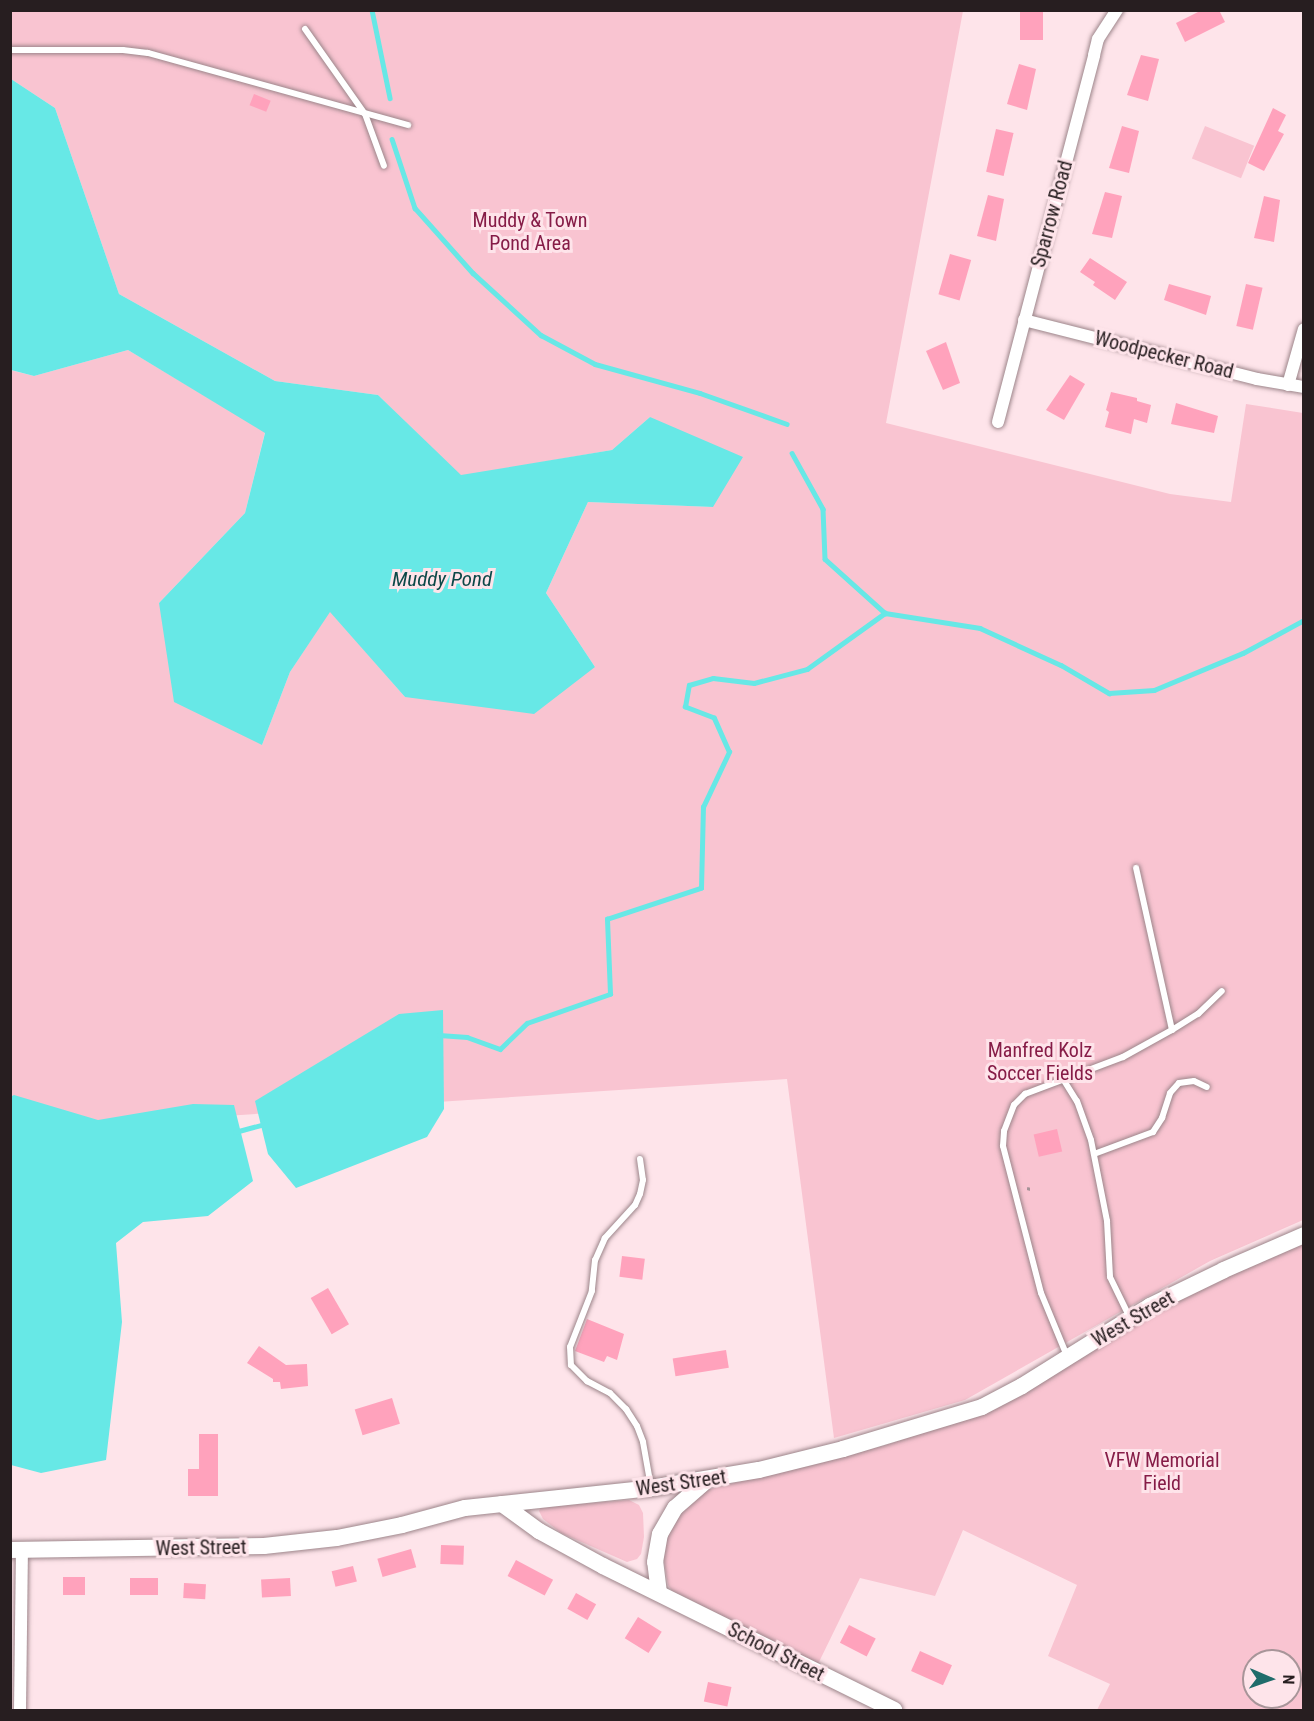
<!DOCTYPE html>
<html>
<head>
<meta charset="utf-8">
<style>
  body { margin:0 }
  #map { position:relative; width:1314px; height:1721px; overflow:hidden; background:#fee4ea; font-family:"Roboto Condensed",sans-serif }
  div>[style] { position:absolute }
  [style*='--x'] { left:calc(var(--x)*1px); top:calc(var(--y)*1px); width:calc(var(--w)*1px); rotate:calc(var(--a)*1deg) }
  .green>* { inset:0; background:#f9c4d1; transform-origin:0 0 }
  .water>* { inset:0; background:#67e8e6 }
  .stream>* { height:4.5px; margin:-2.25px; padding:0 2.25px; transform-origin:2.25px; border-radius:2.25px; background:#67e8e6 }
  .building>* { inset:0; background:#ffa2bc; transform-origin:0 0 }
  .path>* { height:3px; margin-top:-1.5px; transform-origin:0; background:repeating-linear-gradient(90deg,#a59297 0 3px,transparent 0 6px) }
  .roads { filter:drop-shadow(0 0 2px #9c858a) drop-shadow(0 0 2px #9c858a) }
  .lane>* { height:6px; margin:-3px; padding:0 3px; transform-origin:3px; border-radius:3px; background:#fff }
  .street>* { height:12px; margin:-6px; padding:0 6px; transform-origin:6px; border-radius:6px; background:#fff }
  .secondary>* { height:16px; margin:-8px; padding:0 8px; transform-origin:8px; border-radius:8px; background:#fff }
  span { translate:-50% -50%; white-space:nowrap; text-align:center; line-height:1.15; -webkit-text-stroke:6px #fee4ea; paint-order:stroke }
  .street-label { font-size:20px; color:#271e20 }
  .park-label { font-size:20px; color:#861c47 }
  .water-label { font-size:21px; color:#0c4848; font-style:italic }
  .frame { position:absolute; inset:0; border:12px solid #271e20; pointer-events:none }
  .north { position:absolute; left:1242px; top:1649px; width:60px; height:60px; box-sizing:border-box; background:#fee4ea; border:2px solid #a89599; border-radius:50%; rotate:92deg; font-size:16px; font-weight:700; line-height:24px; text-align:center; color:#271e20 }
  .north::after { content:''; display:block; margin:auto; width:21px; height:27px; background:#206c6b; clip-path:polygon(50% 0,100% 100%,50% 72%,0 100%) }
</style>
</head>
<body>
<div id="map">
  <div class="green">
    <i style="clip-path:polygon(11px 11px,963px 11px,886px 423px,1170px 494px,1231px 502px,1246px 404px,1303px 413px,1303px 1220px,1210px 1261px,965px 1400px,834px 1438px,787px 1079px,42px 1128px,11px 1150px,10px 370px,34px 376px,128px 350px,265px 432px,245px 513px,159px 603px,262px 745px,290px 672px,330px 611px,405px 697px,595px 667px,546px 593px,588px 502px,713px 507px,650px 417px,612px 450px,461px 476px,378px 395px,275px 381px,119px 294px,55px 108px,11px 79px)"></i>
    <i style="left:1205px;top:126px;width:53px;height:35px;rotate:22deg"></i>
    <i style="clip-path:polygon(evenodd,1303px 1243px,1303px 1710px,1097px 1710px,1110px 1684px,1048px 1656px,1077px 1585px,963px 1530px,935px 1596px,860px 1578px,818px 1664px,672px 1591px,668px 1585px,663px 1555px,666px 1536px,683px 1509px,706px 1490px,883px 1446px,987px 1412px,1189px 1294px,1303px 1243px,1254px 1661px,1290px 1661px,1290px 1697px,1254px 1697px,1254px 1661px)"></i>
    <i style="clip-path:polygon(629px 1500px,639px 1505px,643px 1513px,644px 1537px,641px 1554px,637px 1559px,627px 1562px,561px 1533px,543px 1519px,539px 1511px,541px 1507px)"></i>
  </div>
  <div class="water">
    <i style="clip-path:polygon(11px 79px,55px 108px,119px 294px,275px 381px,378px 395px,461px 475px,612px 450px,650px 417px,743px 457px,713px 507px,588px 502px,546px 593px,595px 667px,534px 714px,405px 697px,330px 612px,290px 672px,262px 745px,174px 702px,159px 603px,245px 513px,265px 433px,128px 350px,34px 376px,11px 370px)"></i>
    <i style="clip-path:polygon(443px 1010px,444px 1109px,427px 1137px,296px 1188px,268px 1154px,255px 1101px,399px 1014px)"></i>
    <i style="clip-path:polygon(14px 1095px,98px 1120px,193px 1104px,234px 1105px,253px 1181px,208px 1216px,143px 1222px,116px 1243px,122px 1322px,106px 1460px,41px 1473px,11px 1465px,10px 1097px)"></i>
  </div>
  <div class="stream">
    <i style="--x:372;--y:10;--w:90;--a:78.4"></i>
    <i style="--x:392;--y:139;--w:73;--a:71.6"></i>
    <i style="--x:415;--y:208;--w:87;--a:48.3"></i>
    <i style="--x:473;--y:273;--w:92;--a:42.4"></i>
    <i style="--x:541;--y:335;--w:61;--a:28.2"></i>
    <i style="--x:595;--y:364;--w:109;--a:15.4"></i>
    <i style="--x:700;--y:393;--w:92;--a:19.6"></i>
    <i style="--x:792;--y:453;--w:64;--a:61"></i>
    <i style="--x:823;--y:509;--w:50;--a:87.7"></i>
    <i style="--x:825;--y:559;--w:81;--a:42"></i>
    <i style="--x:885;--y:613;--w:96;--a:9"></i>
    <i style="--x:980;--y:628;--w:89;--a:24.6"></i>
    <i style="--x:1061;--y:665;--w:56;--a:30.3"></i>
    <i style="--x:1109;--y:693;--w:45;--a:-3.8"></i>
    <i style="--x:1154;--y:690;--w:96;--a:-22.6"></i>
    <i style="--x:1243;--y:653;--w:69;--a:-28.4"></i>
    <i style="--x:439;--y:1035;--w:28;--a:4"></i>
    <i style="--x:467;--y:1037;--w:35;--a:20"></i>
    <i style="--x:500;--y:1049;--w:37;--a:-44"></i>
    <i style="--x:527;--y:1023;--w:88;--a:-19.3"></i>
    <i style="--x:610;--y:994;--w:75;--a:-92.3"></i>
    <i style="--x:607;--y:919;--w:99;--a:-18.3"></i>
    <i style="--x:701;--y:888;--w:81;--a:-88.6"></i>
    <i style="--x:703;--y:807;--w:61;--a:-64.7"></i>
    <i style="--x:729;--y:752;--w:37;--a:-114"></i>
    <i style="--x:714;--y:718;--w:31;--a:-159"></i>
    <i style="--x:685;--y:707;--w:22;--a:-80"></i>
    <i style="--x:689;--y:685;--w:25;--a:-16"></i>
    <i style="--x:713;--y:678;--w:41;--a:7"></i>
    <i style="--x:754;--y:683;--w:55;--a:-14.8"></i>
    <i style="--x:807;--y:669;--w:96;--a:-35.7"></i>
    <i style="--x:235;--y:1132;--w:31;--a:-15"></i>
  </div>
  <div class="building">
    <i style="left:1020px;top:10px;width:23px;height:30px"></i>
    <i style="clip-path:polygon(1202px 10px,1219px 10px,1225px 22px,1185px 42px,1176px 23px)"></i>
    <i style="clip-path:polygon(1141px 55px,1159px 59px,1148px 101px,1127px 95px)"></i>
    <i style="clip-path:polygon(1019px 64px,1036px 69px,1027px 110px,1007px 104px)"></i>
    <i style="left:254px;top:94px;width:18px;height:12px;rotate:22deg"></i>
    <i style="clip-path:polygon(1273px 108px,1286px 115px,1278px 131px,1284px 134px,1264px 171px,1248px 163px)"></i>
    <i style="clip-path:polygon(1122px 126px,1139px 131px,1129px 173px,1109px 168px)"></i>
    <i style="left:996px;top:129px;width:18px;height:44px;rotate:13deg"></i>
    <i style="clip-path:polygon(1105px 192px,1122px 196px,1112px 238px,1092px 234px)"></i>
    <i style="clip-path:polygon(988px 195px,1004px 199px,996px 241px,977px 236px)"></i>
    <i style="clip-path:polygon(1264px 196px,1280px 200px,1274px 242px,1254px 238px)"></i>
    <i style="left:950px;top:254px;width:22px;height:42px;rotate:16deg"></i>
    <i style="clip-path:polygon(1090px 258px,1127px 282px,1115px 300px,1093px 285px,1095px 282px,1080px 272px)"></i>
    <i style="clip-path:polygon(1169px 284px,1211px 296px,1206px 315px,1164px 300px)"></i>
    <i style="left:1246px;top:284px;width:17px;height:43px;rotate:13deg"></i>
    <i style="clip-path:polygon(946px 342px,960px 383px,943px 390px,926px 351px)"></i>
    <i style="clip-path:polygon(1070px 375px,1085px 384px,1064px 420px,1046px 410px)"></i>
    <i style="clip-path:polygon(1111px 392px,1137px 398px,1137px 401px,1151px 405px,1147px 423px,1134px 419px,1131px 434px,1105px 427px,1109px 412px,1106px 410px)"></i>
    <i style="clip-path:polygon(1176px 403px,1218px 416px,1214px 433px,1171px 424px)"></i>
    <i style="left:1057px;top:1129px;width:23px;height:24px;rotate:77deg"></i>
    <i style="left:622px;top:1256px;width:23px;height:21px;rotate:7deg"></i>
    <i style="left:328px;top:1288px;width:42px;height:20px;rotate:60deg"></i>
    <i style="clip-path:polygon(587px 1319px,624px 1334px,617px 1360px,607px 1356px,604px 1362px,575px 1351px)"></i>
    <i style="clip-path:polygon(259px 1346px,286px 1365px,307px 1364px,308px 1386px,281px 1389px,280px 1382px,273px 1382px,273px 1379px,247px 1363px)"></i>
    <i style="left:726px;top:1350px;width:18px;height:54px;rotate:81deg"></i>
    <i style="left:392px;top:1398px;width:27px;height:39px;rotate:73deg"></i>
    <i style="clip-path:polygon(199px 1434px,218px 1434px,218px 1496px,188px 1496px,188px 1469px,199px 1469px)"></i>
    <i style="left:441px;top:1545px;width:23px;height:19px;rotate:2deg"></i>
    <i style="left:411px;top:1549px;width:19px;height:35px;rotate:74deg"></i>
    <i style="left:516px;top:1560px;width:42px;height:18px;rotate:28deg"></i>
    <i style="left:353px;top:1566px;width:16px;height:22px;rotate:76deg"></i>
    <i style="left:63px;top:1577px;width:22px;height:18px"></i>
    <i style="left:130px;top:1578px;width:28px;height:17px"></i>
    <i style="left:290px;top:1578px;width:18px;height:29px;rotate:87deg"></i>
    <i style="left:184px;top:1583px;width:22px;height:15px;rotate:3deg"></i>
    <i style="left:576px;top:1593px;width:23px;height:18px;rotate:29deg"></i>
    <i style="left:638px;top:1617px;width:28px;height:25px;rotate:32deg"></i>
    <i style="left:849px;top:1625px;width:30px;height:20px;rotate:27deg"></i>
    <i style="left:920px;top:1651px;width:35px;height:22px;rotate:24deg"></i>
    <i style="left:708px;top:1682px;width:24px;height:20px;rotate:12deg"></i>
  </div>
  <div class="path">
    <i style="--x:1027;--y:1188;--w:4;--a:14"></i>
  </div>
  <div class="roads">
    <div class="lane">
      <i style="--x:305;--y:29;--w:104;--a:54.8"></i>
      <i style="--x:365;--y:114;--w:55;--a:69.9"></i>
      <i style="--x:10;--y:50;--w:113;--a:0"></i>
      <i style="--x:123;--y:50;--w:25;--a:7"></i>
      <i style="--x:148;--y:53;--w:270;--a:15.5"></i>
      <i style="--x:1172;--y:1030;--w:31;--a:-32"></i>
      <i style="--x:1198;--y:1014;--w:33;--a:-44"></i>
      <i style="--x:1063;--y:1079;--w:26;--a:58"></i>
      <i style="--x:1077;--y:1101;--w:41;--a:70.3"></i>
      <i style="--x:1091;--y:1140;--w:83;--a:78.8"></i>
      <i style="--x:1107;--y:1221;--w:56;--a:86.9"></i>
      <i style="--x:1110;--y:1277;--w:46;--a:64"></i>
      <i style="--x:1094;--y:1154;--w:63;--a:-20.4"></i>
      <i style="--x:1153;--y:1132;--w:17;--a:-57"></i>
      <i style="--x:1162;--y:1118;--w:26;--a:-72"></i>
      <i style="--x:1170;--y:1093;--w:13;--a:-48"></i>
      <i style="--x:1179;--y:1083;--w:15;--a:-8"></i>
      <i style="--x:1194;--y:1081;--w:14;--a:25"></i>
      <i style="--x:640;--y:1159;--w:21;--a:82"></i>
      <i style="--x:643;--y:1180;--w:14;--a:102"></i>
      <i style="--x:640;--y:1194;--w:12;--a:114"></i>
      <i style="--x:635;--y:1205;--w:45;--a:132.3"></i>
      <i style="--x:605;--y:1238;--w:24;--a:114"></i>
      <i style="--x:595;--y:1260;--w:31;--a:96"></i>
      <i style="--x:592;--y:1291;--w:60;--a:111.4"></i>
      <i style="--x:570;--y:1347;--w:18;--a:87"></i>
      <i style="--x:571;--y:1365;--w:23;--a:45"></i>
      <i style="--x:587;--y:1381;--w:26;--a:28"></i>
      <i style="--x:610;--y:1393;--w:23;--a:45"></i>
      <i style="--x:626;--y:1409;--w:20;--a:57"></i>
      <i style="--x:637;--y:1426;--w:17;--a:69"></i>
      <i style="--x:643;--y:1442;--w:46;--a:79.9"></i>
      <i style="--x:1067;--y:1356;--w:68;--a:-112.4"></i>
      <i style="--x:1041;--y:1293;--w:152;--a:-104.5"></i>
      <i style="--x:1003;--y:1146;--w:15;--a:-86"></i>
      <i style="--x:1004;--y:1131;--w:28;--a:-69"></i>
      <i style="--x:1014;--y:1105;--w:16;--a:-45"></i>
      <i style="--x:1025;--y:1094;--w:105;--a:-20.7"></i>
      <i style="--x:1123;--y:1057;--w:56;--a:-28.9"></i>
      <i style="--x:1172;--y:1030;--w:166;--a:-102.5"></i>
    </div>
    <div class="street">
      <i style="--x:1024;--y:320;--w:240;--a:14.2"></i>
      <i style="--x:1257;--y:379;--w:48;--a:9.7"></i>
      <i style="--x:1288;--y:385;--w:58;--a:-74.1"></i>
      <i style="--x:998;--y:422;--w:379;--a:-75.3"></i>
      <i style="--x:1094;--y:55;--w:16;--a:-76"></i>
      <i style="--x:1098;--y:39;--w:35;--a:-57"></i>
      <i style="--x:20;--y:1710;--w:160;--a:-89.3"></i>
    </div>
    <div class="secondary">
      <i style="--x:502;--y:1504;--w:46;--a:36.1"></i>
      <i style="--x:539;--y:1531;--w:73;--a:28.7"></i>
      <i style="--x:603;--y:1566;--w:325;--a:26.3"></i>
      <i style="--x:10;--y:1550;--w:254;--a:-0.9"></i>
      <i style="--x:264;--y:1546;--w:73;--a:-6.3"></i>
      <i style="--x:337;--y:1538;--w:66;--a:-11.3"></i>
      <i style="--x:402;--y:1525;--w:65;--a:-15.1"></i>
      <i style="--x:465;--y:1508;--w:187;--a:-6.1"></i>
      <i style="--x:651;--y:1488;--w:109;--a:-9.5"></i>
      <i style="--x:759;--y:1470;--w:87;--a:-14"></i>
      <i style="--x:843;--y:1449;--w:145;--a:-16.8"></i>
      <i style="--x:982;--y:1407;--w:45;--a:-27.7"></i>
      <i style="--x:1022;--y:1386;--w:151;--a:-32"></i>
      <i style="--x:1150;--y:1306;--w:82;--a:-25.9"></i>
      <i style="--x:1224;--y:1270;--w:87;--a:-23.6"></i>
      <i style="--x:659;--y:1593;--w:31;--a:-97"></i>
      <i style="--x:655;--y:1562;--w:28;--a:-80"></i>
      <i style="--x:660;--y:1534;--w:30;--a:-60"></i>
      <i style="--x:675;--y:1508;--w:40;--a:-41"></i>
    </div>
  </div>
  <div class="street-label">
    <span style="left:1052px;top:214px;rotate:-75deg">Sparrow Road</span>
    <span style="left:1164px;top:355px;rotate:14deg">Woodpecker Road</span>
    <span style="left:1133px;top:1319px;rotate:-30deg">West Street</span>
    <span style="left:681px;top:1483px;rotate:-8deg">West Street</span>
    <span style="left:201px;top:1548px;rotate:-1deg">West Street</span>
    <span style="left:776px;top:1652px;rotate:27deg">School Street</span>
  </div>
  <div class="park-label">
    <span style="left:530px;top:232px">Muddy &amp; Town<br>Pond Area</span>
    <span style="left:1040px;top:1062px">Manfred Kolz<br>Soccer Fields</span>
    <span style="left:1162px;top:1472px">VFW Memorial<br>Field</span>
  </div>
  <div class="water-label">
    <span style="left:442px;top:579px">Muddy Pond</span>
  </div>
  <div class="frame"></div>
  <div class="north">N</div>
</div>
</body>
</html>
